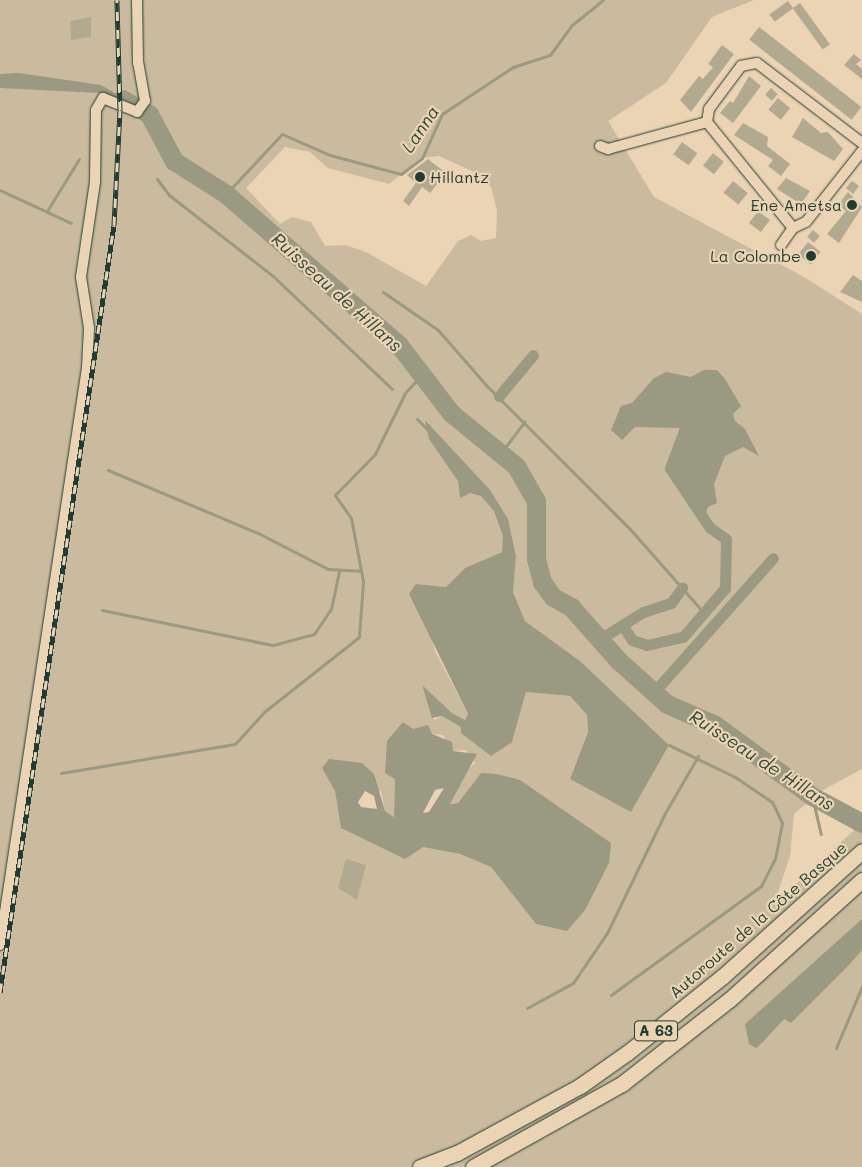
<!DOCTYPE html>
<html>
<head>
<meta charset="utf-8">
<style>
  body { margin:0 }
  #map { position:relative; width:862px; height:1167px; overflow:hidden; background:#ebd4b3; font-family:Mali,sans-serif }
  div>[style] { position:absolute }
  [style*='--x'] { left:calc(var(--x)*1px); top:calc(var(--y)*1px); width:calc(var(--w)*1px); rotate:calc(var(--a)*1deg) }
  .green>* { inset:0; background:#cabb9e }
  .water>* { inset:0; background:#9a9981 }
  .stream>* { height:3px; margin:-1.5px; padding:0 1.5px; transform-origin:1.5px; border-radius:1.5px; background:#9a9981 }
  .canal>* { height:11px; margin:-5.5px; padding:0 5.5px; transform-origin:5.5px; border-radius:5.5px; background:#9a9981 }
  .river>* { height:19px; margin:-9.5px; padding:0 9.5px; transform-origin:9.5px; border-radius:9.5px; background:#9a9981 }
  .building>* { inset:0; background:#b2aa90; transform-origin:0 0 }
  .roads { filter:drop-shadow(0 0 1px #1f3d34) drop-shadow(0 0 1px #1f3d34) }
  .minor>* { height:10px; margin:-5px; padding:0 5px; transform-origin:5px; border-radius:5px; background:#ebd4b3 }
  .highway>* { height:15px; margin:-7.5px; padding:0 7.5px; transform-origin:7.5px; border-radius:7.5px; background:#ebd4b3 }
  .rail>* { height:5px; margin-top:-2.5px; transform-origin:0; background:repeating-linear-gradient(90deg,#ebd4b3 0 9px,#1f3d34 0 18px); box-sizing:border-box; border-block:1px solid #1f3d34 }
  .dots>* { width:14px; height:14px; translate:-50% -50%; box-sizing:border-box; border:2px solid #ebd4b3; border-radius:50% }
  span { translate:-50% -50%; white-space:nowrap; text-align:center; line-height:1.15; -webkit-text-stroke:4.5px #ebd4b3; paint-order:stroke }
  .shield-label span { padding:1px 4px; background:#ebd4b3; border:1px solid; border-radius:4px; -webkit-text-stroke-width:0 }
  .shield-label { font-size:15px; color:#1f3d34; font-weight:700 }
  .poi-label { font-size:16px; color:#1f3d34 }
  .left { translate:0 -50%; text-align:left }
  .right { translate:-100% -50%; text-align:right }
  .street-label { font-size:16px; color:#1f3d34 }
  .water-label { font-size:18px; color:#314b40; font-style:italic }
</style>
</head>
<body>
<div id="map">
  <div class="green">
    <i style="clip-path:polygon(evenodd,0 0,754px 0,712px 17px,666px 83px,608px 121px,654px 197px,804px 277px,862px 314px,862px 769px,823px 790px,794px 814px,790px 856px,774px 904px,862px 823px,862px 1167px,0 1167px,0 0,285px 147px,310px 152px,328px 168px,389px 184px,421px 158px,439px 156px,478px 174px,491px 187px,497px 211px,496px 238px,481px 241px,471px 235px,458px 241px,426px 286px,368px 253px,346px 245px,325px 246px,311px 222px,292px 217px,280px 224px,246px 188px,285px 147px,0 0,506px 550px,516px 557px,513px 592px,525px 621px,580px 661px,669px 745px,631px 811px,570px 779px,588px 732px,587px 715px,570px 696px,526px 692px,512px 742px,442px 716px,434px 720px,422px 686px,452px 713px,465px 720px,468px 714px,435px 651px,416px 584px,446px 587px,465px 568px,506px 550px,0 0,432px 734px,443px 735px,453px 751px,466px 750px,475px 763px,465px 772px,450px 804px,458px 803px,481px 773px,536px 924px,491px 867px,460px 854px,423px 847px,338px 809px,335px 791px,381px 791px,385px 811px,394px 817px,395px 779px,432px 734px)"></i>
  </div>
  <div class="water">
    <i style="clip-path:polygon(19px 73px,101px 85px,144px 110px,100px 93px,0 88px,0 74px)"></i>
    <i style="clip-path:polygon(704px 370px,717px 370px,725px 379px,741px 406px,733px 414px,735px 421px,745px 429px,759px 456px,743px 447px,725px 456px,714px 484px,717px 503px,708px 507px,705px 517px,670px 468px,685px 428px,635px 427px,622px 440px,611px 430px,621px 406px,632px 403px,654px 378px,666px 372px,691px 377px)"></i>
    <i style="clip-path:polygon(425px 420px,490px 490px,508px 519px,516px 557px,513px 592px,525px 621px,580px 661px,669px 745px,631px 812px,570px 779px,588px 732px,587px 715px,570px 696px,526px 692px,512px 742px,491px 756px,461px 733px,461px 727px,442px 716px,432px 718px,422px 685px,452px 713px,465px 720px,468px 714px,409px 594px,416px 584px,446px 587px,465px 568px,502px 552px,503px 536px,494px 511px,481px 496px,470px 493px,460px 498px,458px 481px,429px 439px)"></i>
    <i style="clip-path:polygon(evenodd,403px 722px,413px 729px,428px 725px,432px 734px,452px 742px,453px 751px,477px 754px,450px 804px,458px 803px,481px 773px,497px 774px,520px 780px,611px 843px,609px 863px,585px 910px,567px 931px,536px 924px,491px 867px,460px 854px,423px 847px,405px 859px,341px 828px,335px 791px,322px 768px,329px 759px,362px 763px,374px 774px,385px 811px,394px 817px,395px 779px,385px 773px,387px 741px,403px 722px,444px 788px,429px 812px,423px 813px,435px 790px,444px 788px,403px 722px,365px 791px,374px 796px,377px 809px,361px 807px,358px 802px,365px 791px)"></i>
    <i style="clip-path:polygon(862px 919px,862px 950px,848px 966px,791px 1023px,784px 1019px,761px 1044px,756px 1048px,749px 1044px,745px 1024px)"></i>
  </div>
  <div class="stream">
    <i style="--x:157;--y:179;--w:20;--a:53"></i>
    <i style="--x:169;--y:195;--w:132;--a:37.9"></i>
    <i style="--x:273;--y:276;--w:164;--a:43.5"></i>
    <i style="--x:0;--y:190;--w:78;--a:24.9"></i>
    <i style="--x:226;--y:194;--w:82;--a:-47"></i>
    <i style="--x:282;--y:134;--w:52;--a:23.6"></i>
    <i style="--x:330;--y:155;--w:73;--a:15"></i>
    <i style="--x:401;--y:174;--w:26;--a:-37"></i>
    <i style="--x:422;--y:158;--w:48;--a:-65.6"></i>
    <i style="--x:442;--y:114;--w:85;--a:-33.5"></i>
    <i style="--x:513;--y:67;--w:39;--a:-18"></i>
    <i style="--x:550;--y:55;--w:37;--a:-54"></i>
    <i style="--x:572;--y:25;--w:40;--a:-39"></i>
    <i style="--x:47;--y:211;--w:61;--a:-58.4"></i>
    <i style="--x:383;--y:292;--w:67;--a:34.6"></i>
    <i style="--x:438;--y:330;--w:74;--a:48.8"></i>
    <i style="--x:487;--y:386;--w:202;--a:45"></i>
    <i style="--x:630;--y:529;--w:113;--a:48.6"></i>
    <i style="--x:417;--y:419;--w:16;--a:45"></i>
    <i style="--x:500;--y:454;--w:41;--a:-52.9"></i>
    <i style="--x:108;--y:470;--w:163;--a:22.8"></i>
    <i style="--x:258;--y:533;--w:79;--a:27.2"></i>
    <i style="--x:328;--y:569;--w:33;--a:3"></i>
    <i style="--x:102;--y:610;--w:175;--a:11.6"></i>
    <i style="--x:273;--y:645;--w:42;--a:-15"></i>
    <i style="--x:314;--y:634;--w:30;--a:-56"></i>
    <i style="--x:331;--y:609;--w:40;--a:-78"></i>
    <i style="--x:61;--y:773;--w:176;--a:-9.5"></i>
    <i style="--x:235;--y:744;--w:43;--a:-47.8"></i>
    <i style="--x:264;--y:712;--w:121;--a:-38.3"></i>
    <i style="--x:359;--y:637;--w:56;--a:-85.9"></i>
    <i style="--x:363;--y:581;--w:64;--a:-100.8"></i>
    <i style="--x:351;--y:518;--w:28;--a:-125"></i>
    <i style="--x:335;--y:495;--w:57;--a:-45.7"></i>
    <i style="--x:375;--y:454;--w:68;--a:-63.8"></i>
    <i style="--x:405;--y:393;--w:27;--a:-48"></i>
    <i style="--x:812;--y:796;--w:39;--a:77"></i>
    <i style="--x:611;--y:995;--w:185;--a:-36"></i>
    <i style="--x:761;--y:886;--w:30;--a:-63"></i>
    <i style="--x:775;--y:859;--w:37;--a:-79"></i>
    <i style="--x:782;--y:823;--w:23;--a:-115"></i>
    <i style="--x:772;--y:802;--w:45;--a:-146"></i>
    <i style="--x:735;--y:777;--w:73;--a:-154.1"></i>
    <i style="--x:527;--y:1008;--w:52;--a:-28.5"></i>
    <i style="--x:573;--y:983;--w:60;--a:-55.8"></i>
    <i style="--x:607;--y:933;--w:133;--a:-64.2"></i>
    <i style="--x:665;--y:813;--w:66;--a:-59.9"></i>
    <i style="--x:836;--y:1048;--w:67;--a:-67.2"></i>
  </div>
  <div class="canal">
    <i style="--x:499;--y:396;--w:53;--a:-50.3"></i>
    <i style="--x:622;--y:625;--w:18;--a:56"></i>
    <i style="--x:632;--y:640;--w:16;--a:18"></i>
    <i style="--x:647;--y:645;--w:37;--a:-13"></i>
    <i style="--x:683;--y:637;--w:65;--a:-49.4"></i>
    <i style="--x:725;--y:588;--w:49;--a:-88.8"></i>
    <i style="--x:726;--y:539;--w:19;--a:-145"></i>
    <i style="--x:710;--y:528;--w:72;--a:-123.7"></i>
    <i style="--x:670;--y:468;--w:43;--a:-69.4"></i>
    <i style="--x:600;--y:639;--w:51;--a:-32.1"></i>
    <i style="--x:643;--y:612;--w:29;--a:-18"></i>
    <i style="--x:671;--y:603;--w:19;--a:-54"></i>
    <i style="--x:654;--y:692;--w:179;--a:-48.4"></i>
  </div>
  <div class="river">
    <i style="--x:122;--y:99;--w:31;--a:29"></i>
    <i style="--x:149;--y:114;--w:53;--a:62"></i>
    <i style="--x:174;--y:161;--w:62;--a:32.4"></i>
    <i style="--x:226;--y:194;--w:230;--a:41.1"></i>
    <i style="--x:399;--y:345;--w:86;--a:52.6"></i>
    <i style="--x:451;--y:413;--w:84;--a:39.2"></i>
    <i style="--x:516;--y:466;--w:40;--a:60.3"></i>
    <i style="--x:536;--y:501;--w:58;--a:90"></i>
    <i style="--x:536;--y:559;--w:24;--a:75"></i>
    <i style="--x:542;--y:582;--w:19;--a:54"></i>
    <i style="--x:553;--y:597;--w:21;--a:29"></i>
    <i style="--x:571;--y:607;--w:72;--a:48.4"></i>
    <i style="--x:619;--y:661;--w:64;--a:41.9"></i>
    <i style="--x:667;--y:704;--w:52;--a:23.6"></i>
    <i style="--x:715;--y:725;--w:120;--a:36.2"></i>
    <i style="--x:812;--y:796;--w:57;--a:28.4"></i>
  </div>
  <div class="building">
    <i style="left:788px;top:1px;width:9px;height:23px;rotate:54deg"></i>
    <i style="left:800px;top:3px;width:51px;height:9px;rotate:54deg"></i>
    <i style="clip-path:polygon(91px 17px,91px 37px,71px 40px,70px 21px)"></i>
    <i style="left:759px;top:27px;width:130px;height:16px;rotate:38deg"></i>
    <i style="clip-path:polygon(722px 45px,734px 54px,691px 112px,680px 100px,699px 76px,703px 79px,713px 67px,708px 64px)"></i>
    <i style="clip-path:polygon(854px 54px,861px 60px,856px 64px,862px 69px,862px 79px,844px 65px)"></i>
    <i style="clip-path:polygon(749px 76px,761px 86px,733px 123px,720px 113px,730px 101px,733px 103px)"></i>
    <i style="left:771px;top:88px;width:9px;height:9px;rotate:41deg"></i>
    <i style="left:778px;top:98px;width:16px;height:15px;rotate:40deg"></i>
    <i style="clip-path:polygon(803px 118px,821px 133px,828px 132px,843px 149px,834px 161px,792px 137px)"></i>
    <i style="clip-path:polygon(743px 123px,768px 137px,767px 146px,790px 164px,781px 176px,768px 166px,773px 160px,734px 135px)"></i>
    <i style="left:682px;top:142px;width:19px;height:15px;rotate:36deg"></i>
    <i style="left:713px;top:153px;width:14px;height:16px;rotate:39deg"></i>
    <i style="clip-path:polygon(428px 159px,446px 173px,430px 193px,422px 187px,409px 206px,403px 201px,416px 183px,407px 175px)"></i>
    <i style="clip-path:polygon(786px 178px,810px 191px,801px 204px,777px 189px)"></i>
    <i style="left:733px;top:181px;width:19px;height:15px;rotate:39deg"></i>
    <i style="clip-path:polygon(852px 181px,859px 186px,853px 194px,846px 188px)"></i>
    <i style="clip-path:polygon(848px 192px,862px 207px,839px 243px,827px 234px,846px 211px,838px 205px)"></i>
    <i style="left:758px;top:211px;width:15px;height:15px;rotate:37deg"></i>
    <i style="left:813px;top:230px;width:9px;height:9px;rotate:41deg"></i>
    <i style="left:808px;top:242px;width:16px;height:16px;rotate:38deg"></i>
    <i style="clip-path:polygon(853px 275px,862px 281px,862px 302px,840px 292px)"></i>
    <i style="clip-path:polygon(346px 859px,366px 865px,357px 900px,338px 888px)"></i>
  </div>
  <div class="roads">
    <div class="minor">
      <i style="--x:600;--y:146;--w:9;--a:21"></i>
      <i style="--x:608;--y:149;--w:103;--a:-15.3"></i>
      <i style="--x:793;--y:228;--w:136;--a:-129.1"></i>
      <i style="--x:707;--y:122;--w:13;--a:-81"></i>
      <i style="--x:709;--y:109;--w:54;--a:-53.3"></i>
      <i style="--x:741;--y:66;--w:16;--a:-11"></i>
      <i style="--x:757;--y:63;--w:132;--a:37.3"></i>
      <i style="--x:781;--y:245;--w:21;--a:-55"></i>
      <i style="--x:793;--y:228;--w:14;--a:-25"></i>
      <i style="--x:806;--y:222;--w:90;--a:-51.7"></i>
      <i style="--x:0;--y:945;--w:584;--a:-81.43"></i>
      <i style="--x:87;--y:368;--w:40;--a:-87.1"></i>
      <i style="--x:89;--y:328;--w:52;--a:-98.9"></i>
      <i style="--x:81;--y:277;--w:96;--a:-81.6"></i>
      <i style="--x:95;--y:182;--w:72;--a:-89.2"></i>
      <i style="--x:96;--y:110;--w:14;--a:-60"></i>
      <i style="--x:103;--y:98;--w:37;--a:22"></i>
      <i style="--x:137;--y:112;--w:14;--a:-54"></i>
      <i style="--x:145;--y:101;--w:39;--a:-100"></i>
      <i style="--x:138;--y:63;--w:63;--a:-90.9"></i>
    </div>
    <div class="highway">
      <i style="--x:420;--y:1167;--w:40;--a:-21"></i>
      <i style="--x:457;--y:1153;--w:140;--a:-28.6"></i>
      <i style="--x:580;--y:1086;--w:57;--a:-35.1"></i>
      <i style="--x:627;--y:1053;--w:122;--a:-38.7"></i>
      <i style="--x:722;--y:977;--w:188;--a:-42"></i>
      <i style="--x:473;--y:1167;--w:172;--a:-29.2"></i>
      <i style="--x:623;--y:1083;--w:135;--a:-38.1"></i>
      <i style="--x:729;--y:1000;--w:179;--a:-42.1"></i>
    </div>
  </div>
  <div class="rail">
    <i style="--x:0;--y:992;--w:775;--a:-81.55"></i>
    <i style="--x:114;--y:225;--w:115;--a:-87"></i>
    <i style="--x:120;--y:110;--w:110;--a:-91.6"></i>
  </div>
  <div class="dots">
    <i style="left:420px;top:177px;background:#1f3d34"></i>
    <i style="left:852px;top:205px;background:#1f3d34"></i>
    <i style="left:811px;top:256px;background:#1f3d34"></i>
  </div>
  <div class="shield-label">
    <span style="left:656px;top:1031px">A 63</span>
  </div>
  <div class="poi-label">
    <span class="left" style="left:430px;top:177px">Hillantz</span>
    <span class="right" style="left:842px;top:205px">Ene Ametsa</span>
    <span class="right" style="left:801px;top:256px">La Colombe</span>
  </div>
  <div class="street-label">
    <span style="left:758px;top:920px;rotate:-41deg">Autoroute de la Côte Basque</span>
  </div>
  <div class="water-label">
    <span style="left:420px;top:129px;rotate:-56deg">Lanna</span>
    <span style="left:337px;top:292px;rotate:42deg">Ruisseau de Hillans</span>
    <span style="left:762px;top:760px;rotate:33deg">Ruisseau de Hillans</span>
  </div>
</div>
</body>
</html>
